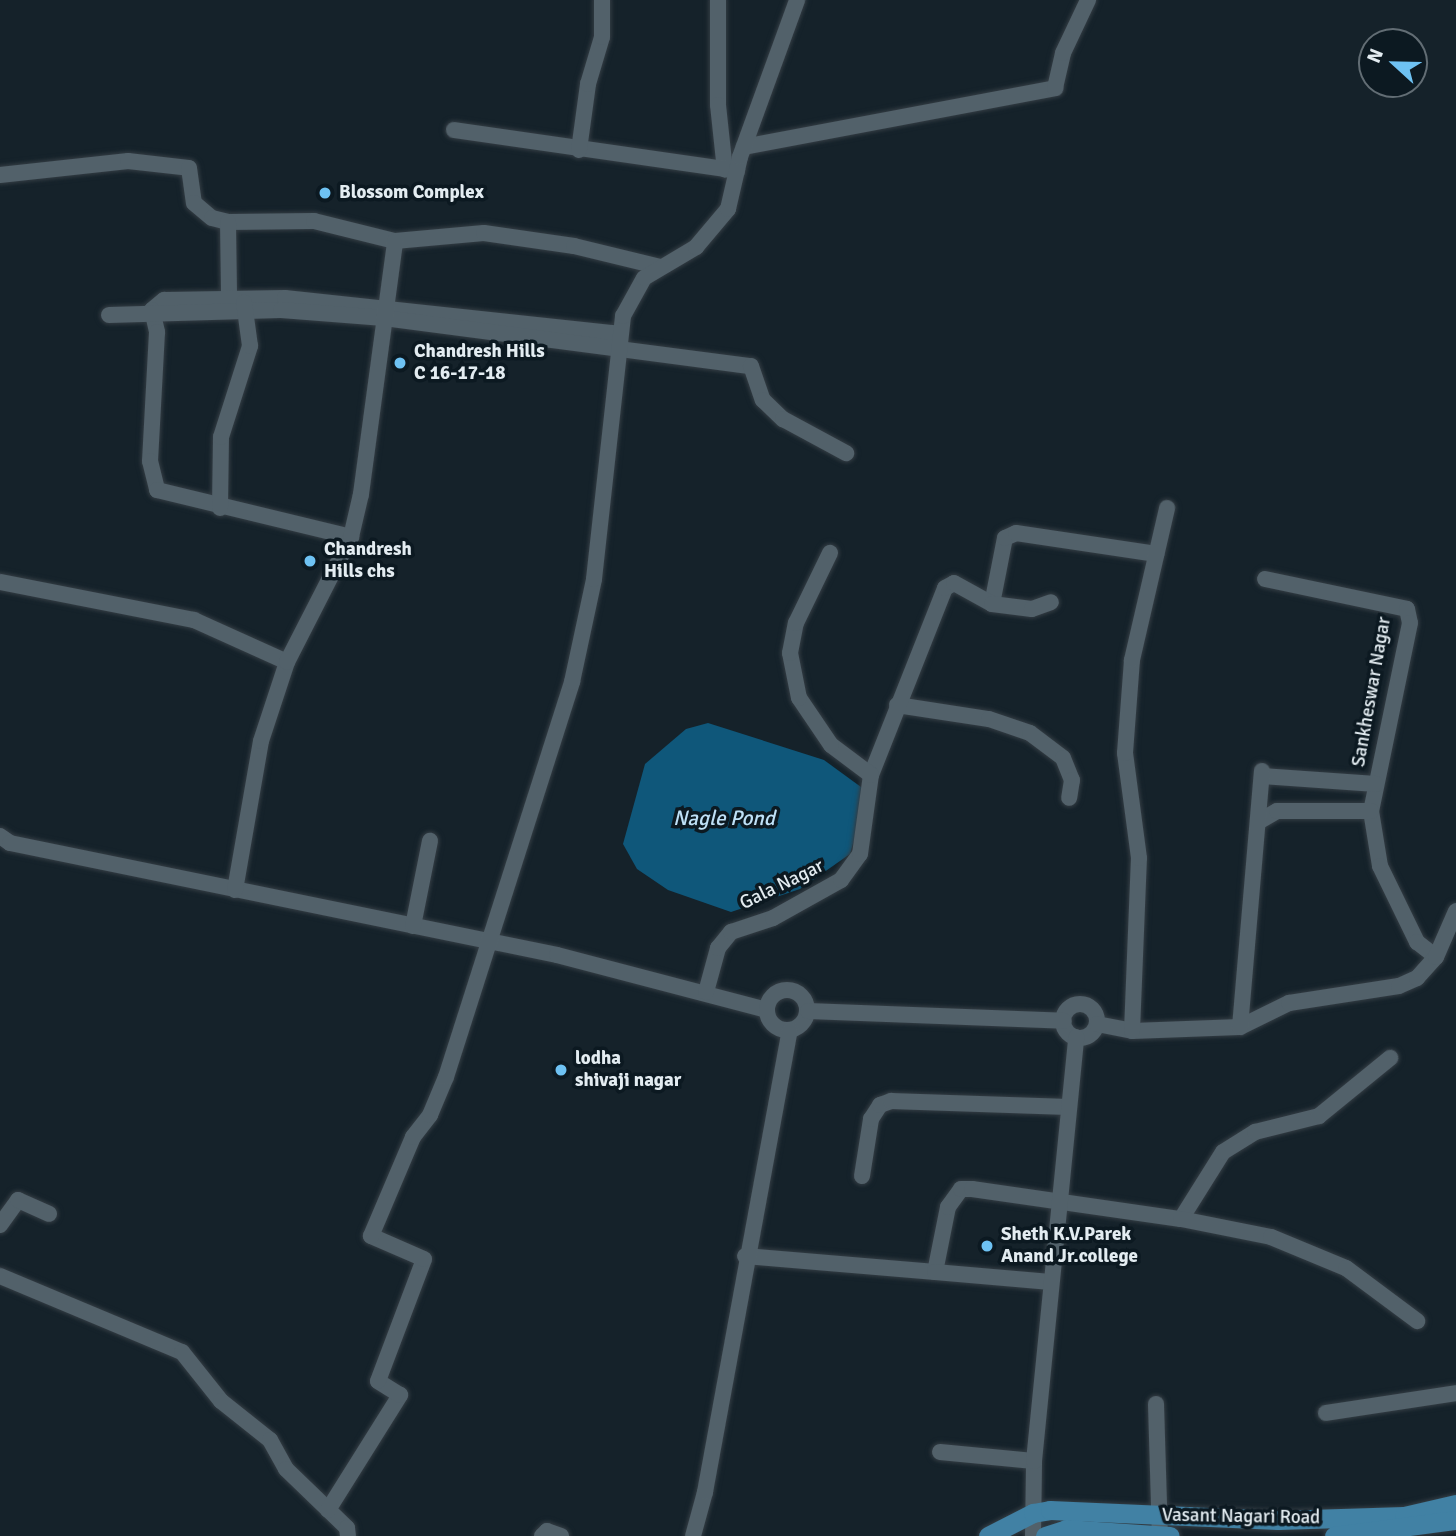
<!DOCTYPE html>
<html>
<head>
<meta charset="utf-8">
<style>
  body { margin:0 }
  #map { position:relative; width:1456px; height:1536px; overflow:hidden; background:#15222a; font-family:Signika,sans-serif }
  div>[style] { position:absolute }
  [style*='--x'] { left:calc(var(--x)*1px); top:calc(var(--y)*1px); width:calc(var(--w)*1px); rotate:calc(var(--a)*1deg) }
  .water>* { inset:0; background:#0f577a }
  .roads { filter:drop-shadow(0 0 2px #343d44) drop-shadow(0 0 2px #343d44) }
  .minor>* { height:16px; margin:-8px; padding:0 8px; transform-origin:8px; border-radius:8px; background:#52616a }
  .minor>.ring { margin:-8px; padding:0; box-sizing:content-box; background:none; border:16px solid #52616a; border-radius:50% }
  .major>* { height:19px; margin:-9.5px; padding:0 9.5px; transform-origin:9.5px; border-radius:9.5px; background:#4181a4 }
  .dots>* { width:19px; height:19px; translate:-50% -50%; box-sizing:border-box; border:4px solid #0c1921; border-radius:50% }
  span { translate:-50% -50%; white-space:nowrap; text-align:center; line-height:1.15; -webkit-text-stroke:7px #0c1921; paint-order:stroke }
  .poi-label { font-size:19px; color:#e3ecf1; font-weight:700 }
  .left { translate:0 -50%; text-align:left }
  .street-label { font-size:19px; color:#e3ecf1 }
  .water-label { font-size:21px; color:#bfe1f7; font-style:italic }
  .north { position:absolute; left:1358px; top:28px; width:70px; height:70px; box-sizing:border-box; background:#0c1921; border:2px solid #626d74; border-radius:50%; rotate:292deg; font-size:19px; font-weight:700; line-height:28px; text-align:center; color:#e3ecf1 }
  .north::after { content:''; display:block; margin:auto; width:24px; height:32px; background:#6ec2f3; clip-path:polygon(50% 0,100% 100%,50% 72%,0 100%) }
</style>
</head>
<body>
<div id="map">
  <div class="water">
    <i style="clip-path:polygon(708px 723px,824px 760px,861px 787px,859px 823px,850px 854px,800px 889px,731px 912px,668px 890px,637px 869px,623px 844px,645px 764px,686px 729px)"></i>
  </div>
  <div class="roads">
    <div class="minor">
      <i style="--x:718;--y:0;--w:105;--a:90"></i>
      <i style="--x:718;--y:105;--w:65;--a:83.9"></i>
      <i style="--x:454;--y:130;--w:286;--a:8.2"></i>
      <i style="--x:744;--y:147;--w:317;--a:-10.7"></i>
      <i style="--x:1055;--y:88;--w:36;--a:-77"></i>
      <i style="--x:1063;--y:53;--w:59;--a:-64.7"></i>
      <i style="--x:579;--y:150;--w:67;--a:-82.2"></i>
      <i style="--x:588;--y:84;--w:49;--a:-73.4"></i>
      <i style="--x:602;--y:37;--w:37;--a:-90"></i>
      <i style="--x:0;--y:175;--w:129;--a:-6.2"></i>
      <i style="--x:128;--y:161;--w:61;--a:6.5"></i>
      <i style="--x:189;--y:168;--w:35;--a:82"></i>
      <i style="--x:194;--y:203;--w:23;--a:40"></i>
      <i style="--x:212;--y:218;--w:16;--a:14"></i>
      <i style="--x:228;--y:222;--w:86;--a:-0.7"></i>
      <i style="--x:314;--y:221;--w:83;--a:13.9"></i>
      <i style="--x:395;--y:241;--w:89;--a:-5.1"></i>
      <i style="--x:484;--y:233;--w:91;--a:8.2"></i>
      <i style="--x:574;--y:246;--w:89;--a:13.7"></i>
      <i style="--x:228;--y:222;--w:74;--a:89.2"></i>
      <i style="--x:152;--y:310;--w:16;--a:-40"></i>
      <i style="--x:164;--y:300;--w:121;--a:-0.9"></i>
      <i style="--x:285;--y:298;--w:337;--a:6.1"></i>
      <i style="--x:152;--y:310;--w:23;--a:77"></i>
      <i style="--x:157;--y:332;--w:129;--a:93.1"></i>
      <i style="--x:150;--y:461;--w:30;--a:76"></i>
      <i style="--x:157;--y:490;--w:200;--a:13.6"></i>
      <i style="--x:109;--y:315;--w:172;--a:-1.7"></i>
      <i style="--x:281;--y:310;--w:103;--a:4.4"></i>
      <i style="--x:384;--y:318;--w:370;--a:7.5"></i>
      <i style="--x:751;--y:366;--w:36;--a:71"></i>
      <i style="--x:763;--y:400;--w:28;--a:44"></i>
      <i style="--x:783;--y:419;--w:72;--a:28.4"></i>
      <i style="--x:220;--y:508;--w:71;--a:-89.2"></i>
      <i style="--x:221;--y:437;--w:96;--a:-72.3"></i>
      <i style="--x:250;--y:346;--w:44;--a:-97.8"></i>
      <i style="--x:1265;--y:579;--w:145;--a:11.9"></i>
      <i style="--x:1407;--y:609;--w:14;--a:78"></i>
      <i style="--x:1410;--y:623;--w:192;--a:101.7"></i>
      <i style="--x:1371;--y:811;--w:56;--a:80.7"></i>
      <i style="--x:1380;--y:866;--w:85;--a:64"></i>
      <i style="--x:1417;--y:942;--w:24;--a:38"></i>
      <i style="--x:0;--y:582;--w:198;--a:11.1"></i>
      <i style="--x:194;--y:620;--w:102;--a:24.3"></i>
      <i style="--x:992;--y:604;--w:67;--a:-78.9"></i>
      <i style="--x:1005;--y:538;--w:12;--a:-24"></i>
      <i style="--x:1016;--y:533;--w:142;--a:8.5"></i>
      <i style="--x:897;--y:705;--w:93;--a:8.7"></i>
      <i style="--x:989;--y:719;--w:43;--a:18.9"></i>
      <i style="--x:1030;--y:733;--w:41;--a:37.1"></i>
      <i style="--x:1063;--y:758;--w:24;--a:68"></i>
      <i style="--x:1072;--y:780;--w:18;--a:99"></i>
      <i style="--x:871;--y:775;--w:201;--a:-68.4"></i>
      <i style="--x:945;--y:588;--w:10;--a:-29"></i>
      <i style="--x:954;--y:583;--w:43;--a:28.9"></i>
      <i style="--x:992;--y:604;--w:40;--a:7.1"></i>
      <i style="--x:1032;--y:609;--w:20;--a:-20"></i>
      <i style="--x:1262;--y:776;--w:114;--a:4"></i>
      <i style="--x:1258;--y:822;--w:22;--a:-30"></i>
      <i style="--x:1277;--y:811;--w:94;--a:0"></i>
      <i style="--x:0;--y:836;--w:12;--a:35"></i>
      <i style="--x:10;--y:843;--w:558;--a:11.57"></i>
      <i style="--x:557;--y:955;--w:216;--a:14.7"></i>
      <i style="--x:235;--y:890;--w:151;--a:-80.1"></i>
      <i style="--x:261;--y:741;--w:83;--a:-71.8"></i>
      <i style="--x:287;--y:662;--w:140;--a:-62.9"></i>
      <i style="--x:351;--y:537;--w:44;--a:-76.9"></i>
      <i style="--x:361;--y:494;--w:255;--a:-82.3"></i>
      <i style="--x:413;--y:926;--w:87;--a:-78.7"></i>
      <i class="ring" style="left:767px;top:990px;width:24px;height:24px"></i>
      <i style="--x:706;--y:992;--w:46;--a:-74.7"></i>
      <i style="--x:718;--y:948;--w:21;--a:-51"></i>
      <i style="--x:731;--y:932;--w:44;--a:-18.4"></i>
      <i style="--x:773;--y:918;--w:78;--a:-29.2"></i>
      <i style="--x:841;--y:880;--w:32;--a:-54"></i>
      <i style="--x:860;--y:854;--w:80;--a:-82.1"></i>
      <i style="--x:871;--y:775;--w:50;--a:-143.1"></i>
      <i style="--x:831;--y:745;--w:57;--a:-124.2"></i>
      <i style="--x:799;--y:698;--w:46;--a:-101.3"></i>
      <i style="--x:790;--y:653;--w:31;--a:-79"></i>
      <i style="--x:796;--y:623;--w:78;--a:-64.1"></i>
      <i class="ring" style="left:1063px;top:1004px;width:18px;height:18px"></i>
      <i style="--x:808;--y:1011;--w:256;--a:2.2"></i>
      <i style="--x:1097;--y:1024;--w:36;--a:11"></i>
      <i style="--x:1132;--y:1031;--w:108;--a:-2.1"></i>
      <i style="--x:1240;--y:1027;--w:55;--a:-26.1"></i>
      <i style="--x:1289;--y:1003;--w:111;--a:-8.8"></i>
      <i style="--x:1399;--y:986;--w:20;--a:-24"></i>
      <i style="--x:1417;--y:978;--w:28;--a:-48"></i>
      <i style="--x:1436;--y:957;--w:50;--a:-66.5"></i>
      <i style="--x:1240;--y:1027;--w:257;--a:-85.1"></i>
      <i style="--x:1132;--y:1031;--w:173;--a:-87.7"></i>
      <i style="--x:1139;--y:858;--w:106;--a:-97.6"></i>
      <i style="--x:1125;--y:753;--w:93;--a:-85.7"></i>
      <i style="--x:1132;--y:660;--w:156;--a:-77"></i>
      <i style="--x:862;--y:1176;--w:58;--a:-81"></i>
      <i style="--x:871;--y:1119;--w:17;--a:-57"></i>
      <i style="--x:880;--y:1105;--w:12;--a:-20"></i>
      <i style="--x:891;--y:1101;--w:177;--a:1.9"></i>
      <i style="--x:1181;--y:1219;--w:79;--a:-57.9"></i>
      <i style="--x:1223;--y:1152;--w:38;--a:-32"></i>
      <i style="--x:1255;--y:1132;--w:66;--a:-14"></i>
      <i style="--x:1319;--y:1116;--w:92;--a:-39.2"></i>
      <i style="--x:0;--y:1225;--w:31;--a:-54"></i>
      <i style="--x:18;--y:1200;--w:34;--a:24"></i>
      <i style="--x:745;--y:1256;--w:191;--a:4.8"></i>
      <i style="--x:935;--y:1272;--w:66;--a:-78.7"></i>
      <i style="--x:948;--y:1207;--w:22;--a:-54"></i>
      <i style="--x:961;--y:1189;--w:11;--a:0"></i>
      <i style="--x:972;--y:1189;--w:211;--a:8.2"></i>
      <i style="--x:1181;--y:1219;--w:92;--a:11.3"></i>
      <i style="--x:1271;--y:1237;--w:81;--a:22.5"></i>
      <i style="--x:1346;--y:1268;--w:89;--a:36.7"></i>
      <i style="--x:935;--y:1272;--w:116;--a:4.9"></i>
      <i style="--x:0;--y:1276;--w:197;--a:22.7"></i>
      <i style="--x:182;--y:1352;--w:63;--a:51.5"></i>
      <i style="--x:221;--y:1401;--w:63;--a:38.5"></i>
      <i style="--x:270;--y:1440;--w:33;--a:61"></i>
      <i style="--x:286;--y:1469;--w:85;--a:44"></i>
      <i style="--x:347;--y:1528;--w:8;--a:83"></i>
      <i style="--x:1156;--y:1404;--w:131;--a:88.3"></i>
      <i style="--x:1326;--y:1413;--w:132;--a:-8.7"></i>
      <i style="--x:940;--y:1452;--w:94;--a:5.5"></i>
      <i style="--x:328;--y:1510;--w:136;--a:-57.9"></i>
      <i style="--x:400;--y:1395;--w:26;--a:-148"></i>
      <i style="--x:378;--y:1381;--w:130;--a:-69.3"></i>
      <i style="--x:424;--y:1259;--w:58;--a:-156.5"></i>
      <i style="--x:371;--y:1236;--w:108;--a:-67"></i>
      <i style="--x:413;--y:1137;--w:28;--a:-52"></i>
      <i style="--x:430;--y:1115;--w:41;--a:-67.2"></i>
      <i style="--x:446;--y:1077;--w:415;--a:-72.3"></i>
      <i style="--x:572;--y:682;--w:105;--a:-77.9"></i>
      <i style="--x:594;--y:579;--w:265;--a:-83.7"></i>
      <i style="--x:623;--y:316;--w:43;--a:-61.1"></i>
      <i style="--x:644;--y:278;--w:61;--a:-30.8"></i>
      <i style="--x:696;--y:247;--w:50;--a:-49.9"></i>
      <i style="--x:728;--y:209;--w:53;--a:-77"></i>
      <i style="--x:740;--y:157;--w:167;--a:-70"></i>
      <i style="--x:542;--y:1536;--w:7;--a:-45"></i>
      <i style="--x:547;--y:1531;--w:15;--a:20"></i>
      <i style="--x:693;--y:1536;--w:46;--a:-74.7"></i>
      <i style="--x:705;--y:1492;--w:469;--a:-79.6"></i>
      <i style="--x:1033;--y:1536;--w:75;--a:-89.2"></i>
      <i style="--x:1034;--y:1461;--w:426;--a:-84.3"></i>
    </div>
    <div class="major">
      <i style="--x:988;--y:1536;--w:51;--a:-27.1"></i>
      <i style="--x:1033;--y:1513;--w:17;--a:-10"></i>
      <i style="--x:1050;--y:1510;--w:228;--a:2.5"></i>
      <i style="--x:1278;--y:1520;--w:126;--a:-1.8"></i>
      <i style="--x:1404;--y:1516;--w:53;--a:-13"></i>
      <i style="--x:1045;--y:1536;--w:22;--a:-18"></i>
      <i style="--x:1066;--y:1529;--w:104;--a:3.9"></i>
      <i style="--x:1334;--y:1536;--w:123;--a:-7.5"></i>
    </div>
  </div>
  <div class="dots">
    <i style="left:325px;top:193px;background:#6ec2f3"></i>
    <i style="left:400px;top:363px;background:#6ec2f3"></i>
    <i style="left:310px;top:561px;background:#6ec2f3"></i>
    <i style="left:561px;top:1070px;background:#6ec2f3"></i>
    <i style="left:987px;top:1246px;background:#6ec2f3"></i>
  </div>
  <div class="poi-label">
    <span class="left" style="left:339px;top:193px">Blossom Complex</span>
    <span class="left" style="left:414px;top:363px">Chandresh Hills<br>C 16-17-18</span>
    <span class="left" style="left:324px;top:561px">Chandresh<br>Hills chs</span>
    <span class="left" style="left:575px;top:1070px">lodha<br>shivaji nagar</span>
    <span class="left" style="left:1001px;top:1246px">Sheth K.V.Parek<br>Anand Jr.college</span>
  </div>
  <div class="street-label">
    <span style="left:1372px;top:692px;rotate:-80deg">Sankheswar Nagar</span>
    <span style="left:782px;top:885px;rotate:-26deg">Gala Nagar</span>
    <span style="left:1241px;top:1517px;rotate:1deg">Vasant Nagari Road</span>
  </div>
  <div class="water-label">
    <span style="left:724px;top:818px">Nagle Pond</span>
  </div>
  <div class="north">N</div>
</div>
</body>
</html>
